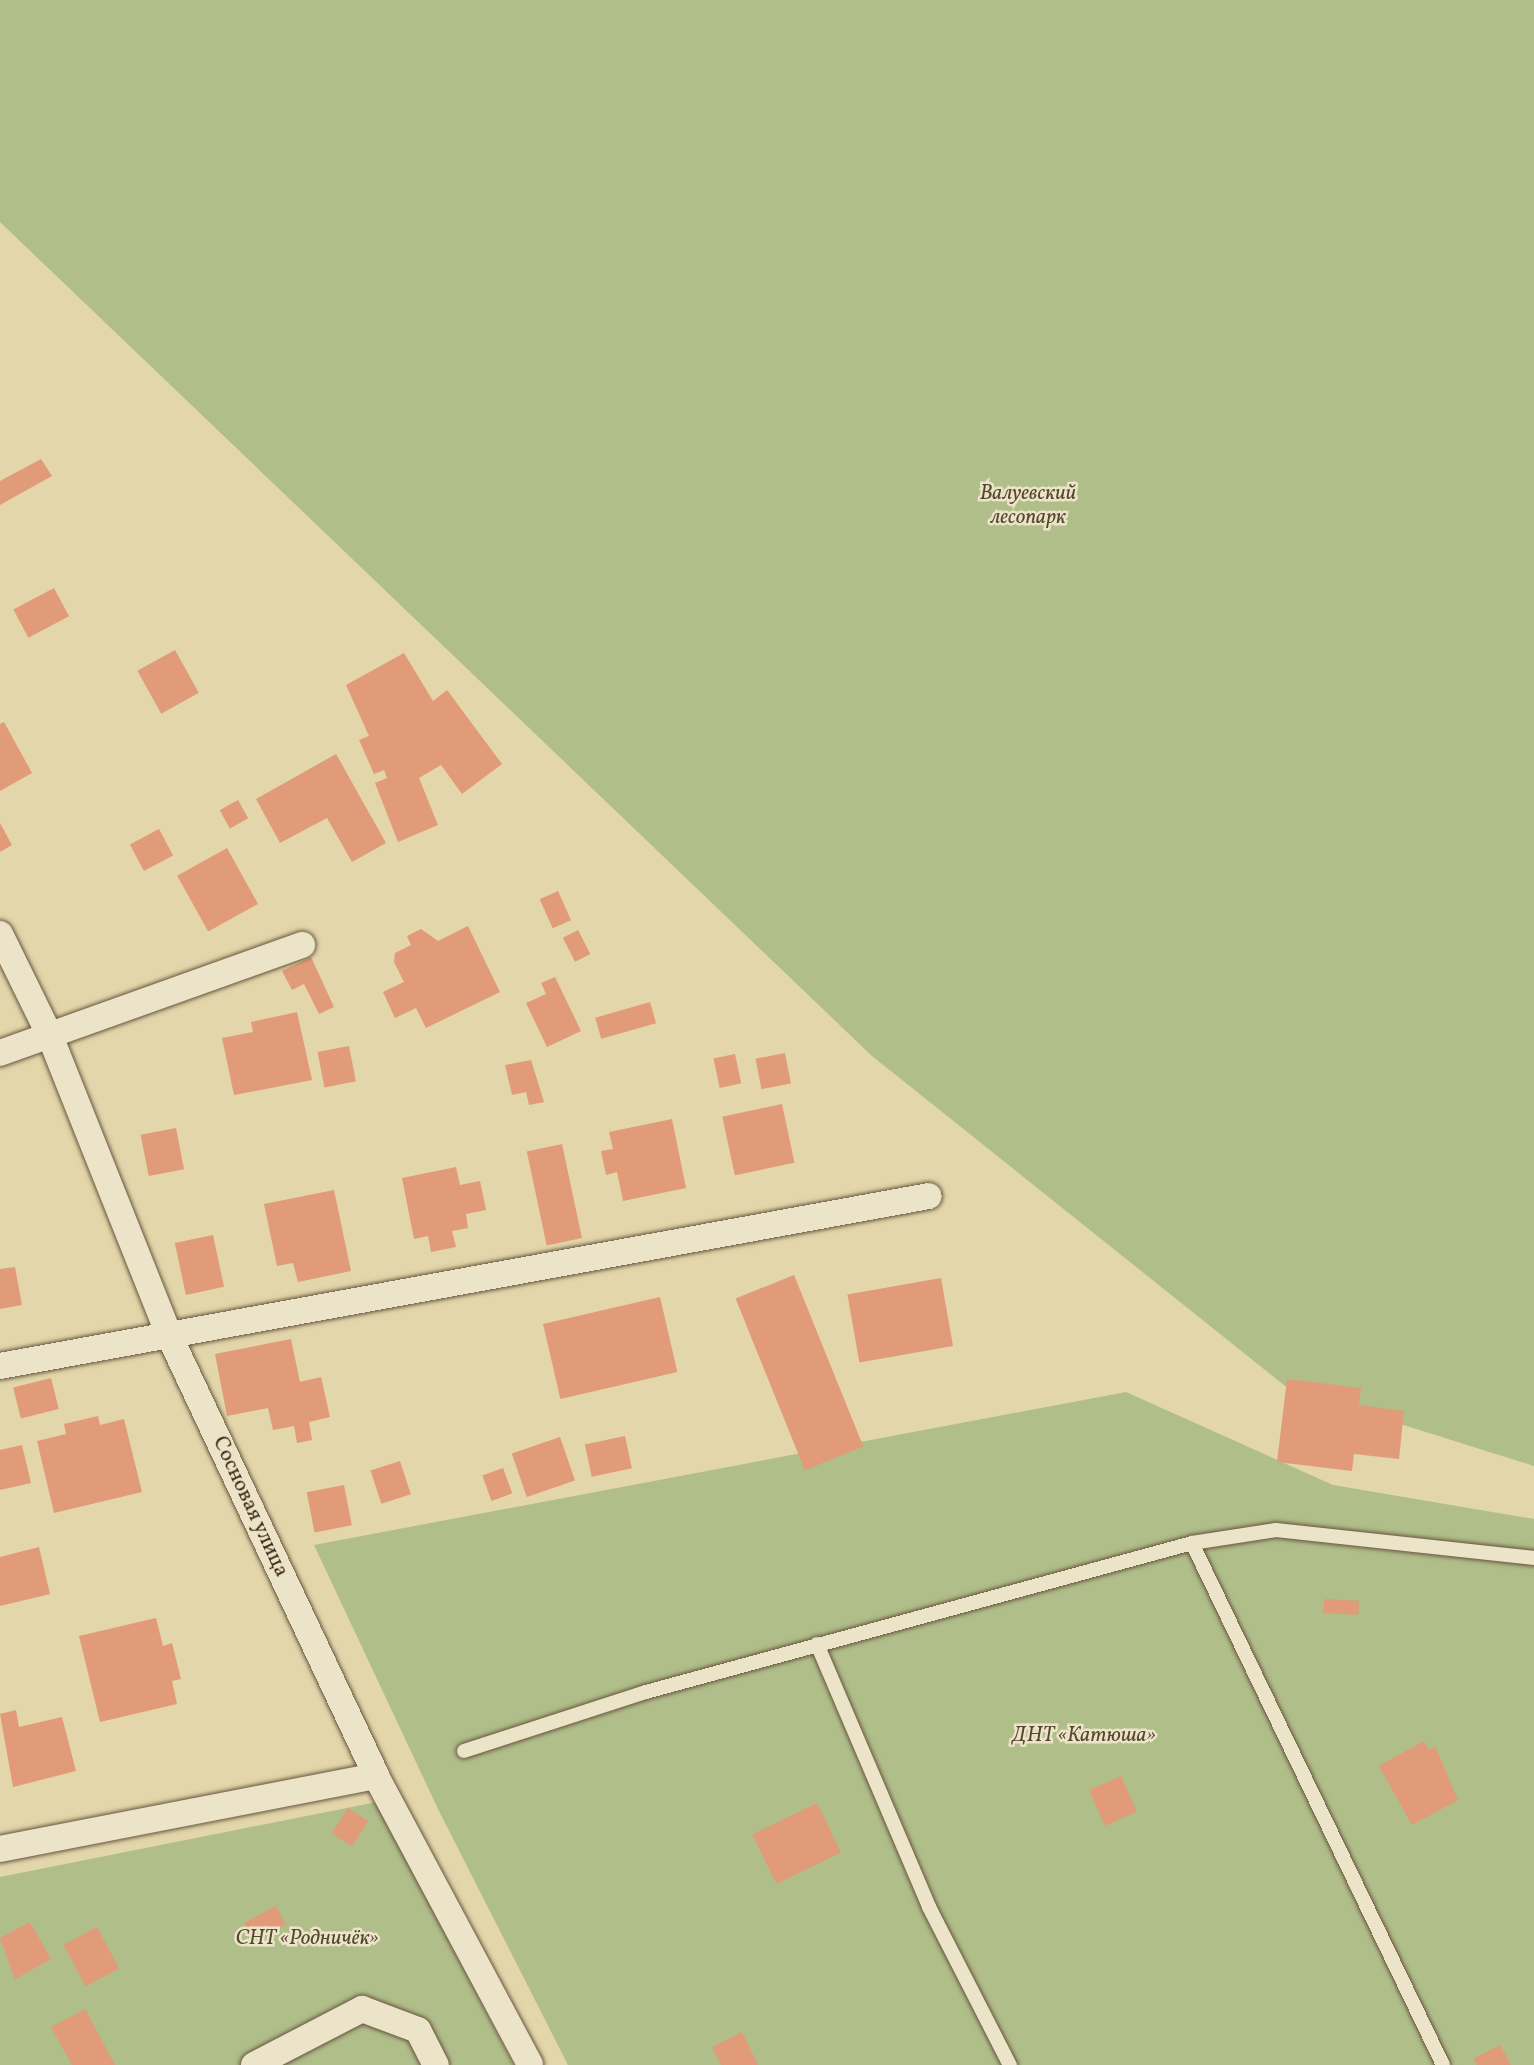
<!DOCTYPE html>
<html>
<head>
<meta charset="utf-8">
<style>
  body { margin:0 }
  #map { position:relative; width:1534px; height:2065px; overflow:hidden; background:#e2d6aa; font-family:Vollkorn,serif }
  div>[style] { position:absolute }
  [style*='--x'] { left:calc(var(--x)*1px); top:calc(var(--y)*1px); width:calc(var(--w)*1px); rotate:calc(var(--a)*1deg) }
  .green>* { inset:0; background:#b0be8a }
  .building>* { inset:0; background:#e19b79; transform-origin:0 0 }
  .roads { filter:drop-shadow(0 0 2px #68553e) drop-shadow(0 0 2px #68553e) }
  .lane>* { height:14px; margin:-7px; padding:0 7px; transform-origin:7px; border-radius:7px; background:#ece4c8 }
  .street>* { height:26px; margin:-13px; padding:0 13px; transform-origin:13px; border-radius:13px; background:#ece4c8 }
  span { translate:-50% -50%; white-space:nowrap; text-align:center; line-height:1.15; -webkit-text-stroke:5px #ece4c8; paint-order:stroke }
  .park-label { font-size:21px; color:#564830; font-style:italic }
  .street-label { font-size:21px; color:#3f2a1a }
</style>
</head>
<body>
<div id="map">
  <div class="green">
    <i style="clip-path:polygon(0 0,1534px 0,1534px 1466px,1289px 1389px,872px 1056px,0 222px)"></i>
    <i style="clip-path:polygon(1126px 1392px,1333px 1485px,1534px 1519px,1534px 2065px,568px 2065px,439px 1811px,314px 1545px)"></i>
    <i style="clip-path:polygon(377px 1802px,514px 2065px,0 2065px,0 1877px)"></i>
  </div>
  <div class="building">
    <i style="clip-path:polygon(41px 459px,52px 476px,0 505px,0 481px)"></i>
    <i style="left:54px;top:588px;width:32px;height:46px;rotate:62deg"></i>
    <i style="left:175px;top:650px;width:49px;height:43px;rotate:61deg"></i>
    <i style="clip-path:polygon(404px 653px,433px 701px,447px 690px,502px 764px,462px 794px,441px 765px,419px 778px,438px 825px,398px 842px,375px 783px,387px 778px,384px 770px,374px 774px,359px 740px,369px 736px,346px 685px)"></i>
    <i style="clip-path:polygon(4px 722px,32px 773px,0 791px,0 724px)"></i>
    <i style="clip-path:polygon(336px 754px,386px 843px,352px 862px,327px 818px,280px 843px,256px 799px)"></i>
    <i style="left:238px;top:800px;width:21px;height:21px;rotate:61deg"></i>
    <i style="clip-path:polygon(0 823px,12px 845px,0 852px)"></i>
    <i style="left:159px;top:829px;width:30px;height:33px;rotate:62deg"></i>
    <i style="left:227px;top:848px;width:64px;height:57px;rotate:61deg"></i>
    <i style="left:558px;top:891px;width:32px;height:20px;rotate:66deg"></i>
    <i style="clip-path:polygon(468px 926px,500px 992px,426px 1028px,416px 1008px,395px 1018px,383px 992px,404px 982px,394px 962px,395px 953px,411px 945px,407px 936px,421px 929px,438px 941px)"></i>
    <i style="left:578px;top:930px;width:27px;height:17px;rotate:63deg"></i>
    <i style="clip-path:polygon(311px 957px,334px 1007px,319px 1014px,304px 984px,292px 990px,282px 971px)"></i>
    <i style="clip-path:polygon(555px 977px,581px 1031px,547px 1047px,526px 1003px,546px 994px,541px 983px)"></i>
    <i style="left:650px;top:1002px;width:22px;height:57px;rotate:74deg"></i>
    <i style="clip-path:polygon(297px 1012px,312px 1080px,234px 1095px,222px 1038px,253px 1032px,251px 1022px)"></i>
    <i style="left:349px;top:1046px;width:36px;height:32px;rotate:79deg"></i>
    <i style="left:785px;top:1053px;width:31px;height:30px;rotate:79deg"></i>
    <i style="left:735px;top:1054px;width:30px;height:22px;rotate:78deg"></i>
    <i style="clip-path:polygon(531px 1060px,544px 1102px,529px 1105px,526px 1092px,512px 1095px,505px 1065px)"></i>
    <i style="left:782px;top:1104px;width:60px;height:61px;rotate:78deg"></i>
    <i style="clip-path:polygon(672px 1119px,686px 1188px,623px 1201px,617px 1172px,606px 1175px,601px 1151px,613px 1149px,609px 1132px)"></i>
    <i style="left:176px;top:1128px;width:42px;height:36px;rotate:79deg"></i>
    <i style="left:562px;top:1144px;width:96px;height:36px;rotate:78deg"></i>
    <i style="clip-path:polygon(456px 1167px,460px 1185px,480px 1181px,486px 1210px,466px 1214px,468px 1228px,452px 1231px,456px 1247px,431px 1252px,428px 1236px,414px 1239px,402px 1178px)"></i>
    <i style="clip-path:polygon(334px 1190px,351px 1271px,298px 1282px,293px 1263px,277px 1266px,264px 1204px)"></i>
    <i style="left:213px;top:1235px;width:53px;height:39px;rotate:78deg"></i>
    <i style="clip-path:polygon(15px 1267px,22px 1305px,0 1309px,0 1269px)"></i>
    <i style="left:794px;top:1275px;width:185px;height:63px;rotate:68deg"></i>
    <i style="left:941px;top:1278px;width:69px;height:95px;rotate:80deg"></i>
    <i style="left:660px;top:1297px;width:77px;height:120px;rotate:77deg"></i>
    <i style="clip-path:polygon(291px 1339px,300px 1382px,321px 1377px,330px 1417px,309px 1422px,312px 1440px,297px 1443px,294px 1426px,273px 1430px,268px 1408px,227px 1416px,215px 1354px)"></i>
    <i style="left:51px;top:1378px;width:32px;height:39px;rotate:76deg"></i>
    <i style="clip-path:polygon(1287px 1379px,1361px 1388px,1359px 1405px,1404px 1411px,1399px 1459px,1354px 1454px,1352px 1471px,1277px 1462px)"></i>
    <i style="clip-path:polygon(98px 1416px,100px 1425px,124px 1419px,142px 1492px,54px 1513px,37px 1441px,66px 1434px,64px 1424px)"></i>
    <i style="left:625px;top:1436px;width:33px;height:41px;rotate:78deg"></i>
    <i style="left:560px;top:1437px;width:46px;height:51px;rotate:71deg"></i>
    <i style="clip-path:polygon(22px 1445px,31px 1483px,0 1490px,0 1450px)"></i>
    <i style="left:400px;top:1461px;width:35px;height:31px;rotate:72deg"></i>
    <i style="left:503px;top:1468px;width:27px;height:22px;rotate:70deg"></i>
    <i style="left:344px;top:1485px;width:41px;height:38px;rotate:79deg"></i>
    <i style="clip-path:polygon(39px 1547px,50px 1594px,0 1606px,0 1557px)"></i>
    <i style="left:1324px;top:1599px;width:35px;height:14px;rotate:3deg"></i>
    <i style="clip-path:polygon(156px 1618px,163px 1646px,172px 1643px,181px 1679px,172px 1681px,177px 1704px,100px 1722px,79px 1636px)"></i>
    <i style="clip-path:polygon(16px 1710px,19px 1727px,62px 1717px,76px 1771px,13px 1787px,0 1714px)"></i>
    <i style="clip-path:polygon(1424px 1741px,1429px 1750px,1435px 1746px,1458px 1800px,1412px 1825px,1379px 1766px)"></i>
    <i style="left:1121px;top:1776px;width:39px;height:35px;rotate:66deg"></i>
    <i style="left:817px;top:1803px;width:55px;height:72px;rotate:64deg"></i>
    <i style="left:348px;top:1808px;width:24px;height:30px;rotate:33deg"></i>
    <i style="left:276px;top:1906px;width:21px;height:36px;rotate:62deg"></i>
    <i style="clip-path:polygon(30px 1922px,51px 1959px,15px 1979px,0 1938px)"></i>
    <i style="left:97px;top:1927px;width:47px;height:38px;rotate:62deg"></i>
    <i style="clip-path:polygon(85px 2009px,115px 2065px,72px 2065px,51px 2027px)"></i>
    <i style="clip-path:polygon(742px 2032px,758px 2065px,721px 2065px,712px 2047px)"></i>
    <i style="clip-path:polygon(1500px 2045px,1511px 2065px,1477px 2065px,1473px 2059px)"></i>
  </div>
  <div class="roads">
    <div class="lane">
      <i style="--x:1192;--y:1543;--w:579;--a:64.32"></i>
      <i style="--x:817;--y:1644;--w:286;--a:66.9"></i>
      <i style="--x:929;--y:1907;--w:178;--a:62.9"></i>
      <i style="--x:464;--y:1751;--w:191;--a:-18"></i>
      <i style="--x:646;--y:1692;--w:566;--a:-15.26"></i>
      <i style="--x:1192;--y:1543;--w:85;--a:-8.8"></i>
      <i style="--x:1276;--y:1530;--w:260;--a:6.2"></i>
    </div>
    <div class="street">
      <i style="--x:0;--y:934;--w:114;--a:63.9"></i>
      <i style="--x:50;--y:1036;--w:320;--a:68.3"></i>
      <i style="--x:168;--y:1333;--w:489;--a:64.8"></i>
      <i style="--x:376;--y:1776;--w:327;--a:61.9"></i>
      <i style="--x:0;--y:1053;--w:321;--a:-19.7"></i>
      <i style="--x:0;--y:1366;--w:944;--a:-10.37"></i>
      <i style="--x:0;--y:1849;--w:383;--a:-11"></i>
      <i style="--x:254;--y:2065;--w:122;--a:-27.4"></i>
      <i style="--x:362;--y:2009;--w:60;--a:20.6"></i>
      <i style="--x:418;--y:2030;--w:39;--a:63"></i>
    </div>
  </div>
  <div class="park-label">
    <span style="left:1028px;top:506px">Валуевский<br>лесопарк</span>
    <span style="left:1084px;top:1736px">ДНТ «Катюша»</span>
    <span style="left:307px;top:1939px">СНТ «Родничёк»</span>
  </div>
  <div class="street-label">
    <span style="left:250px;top:1507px;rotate:65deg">Сосновая улица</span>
  </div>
</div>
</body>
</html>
